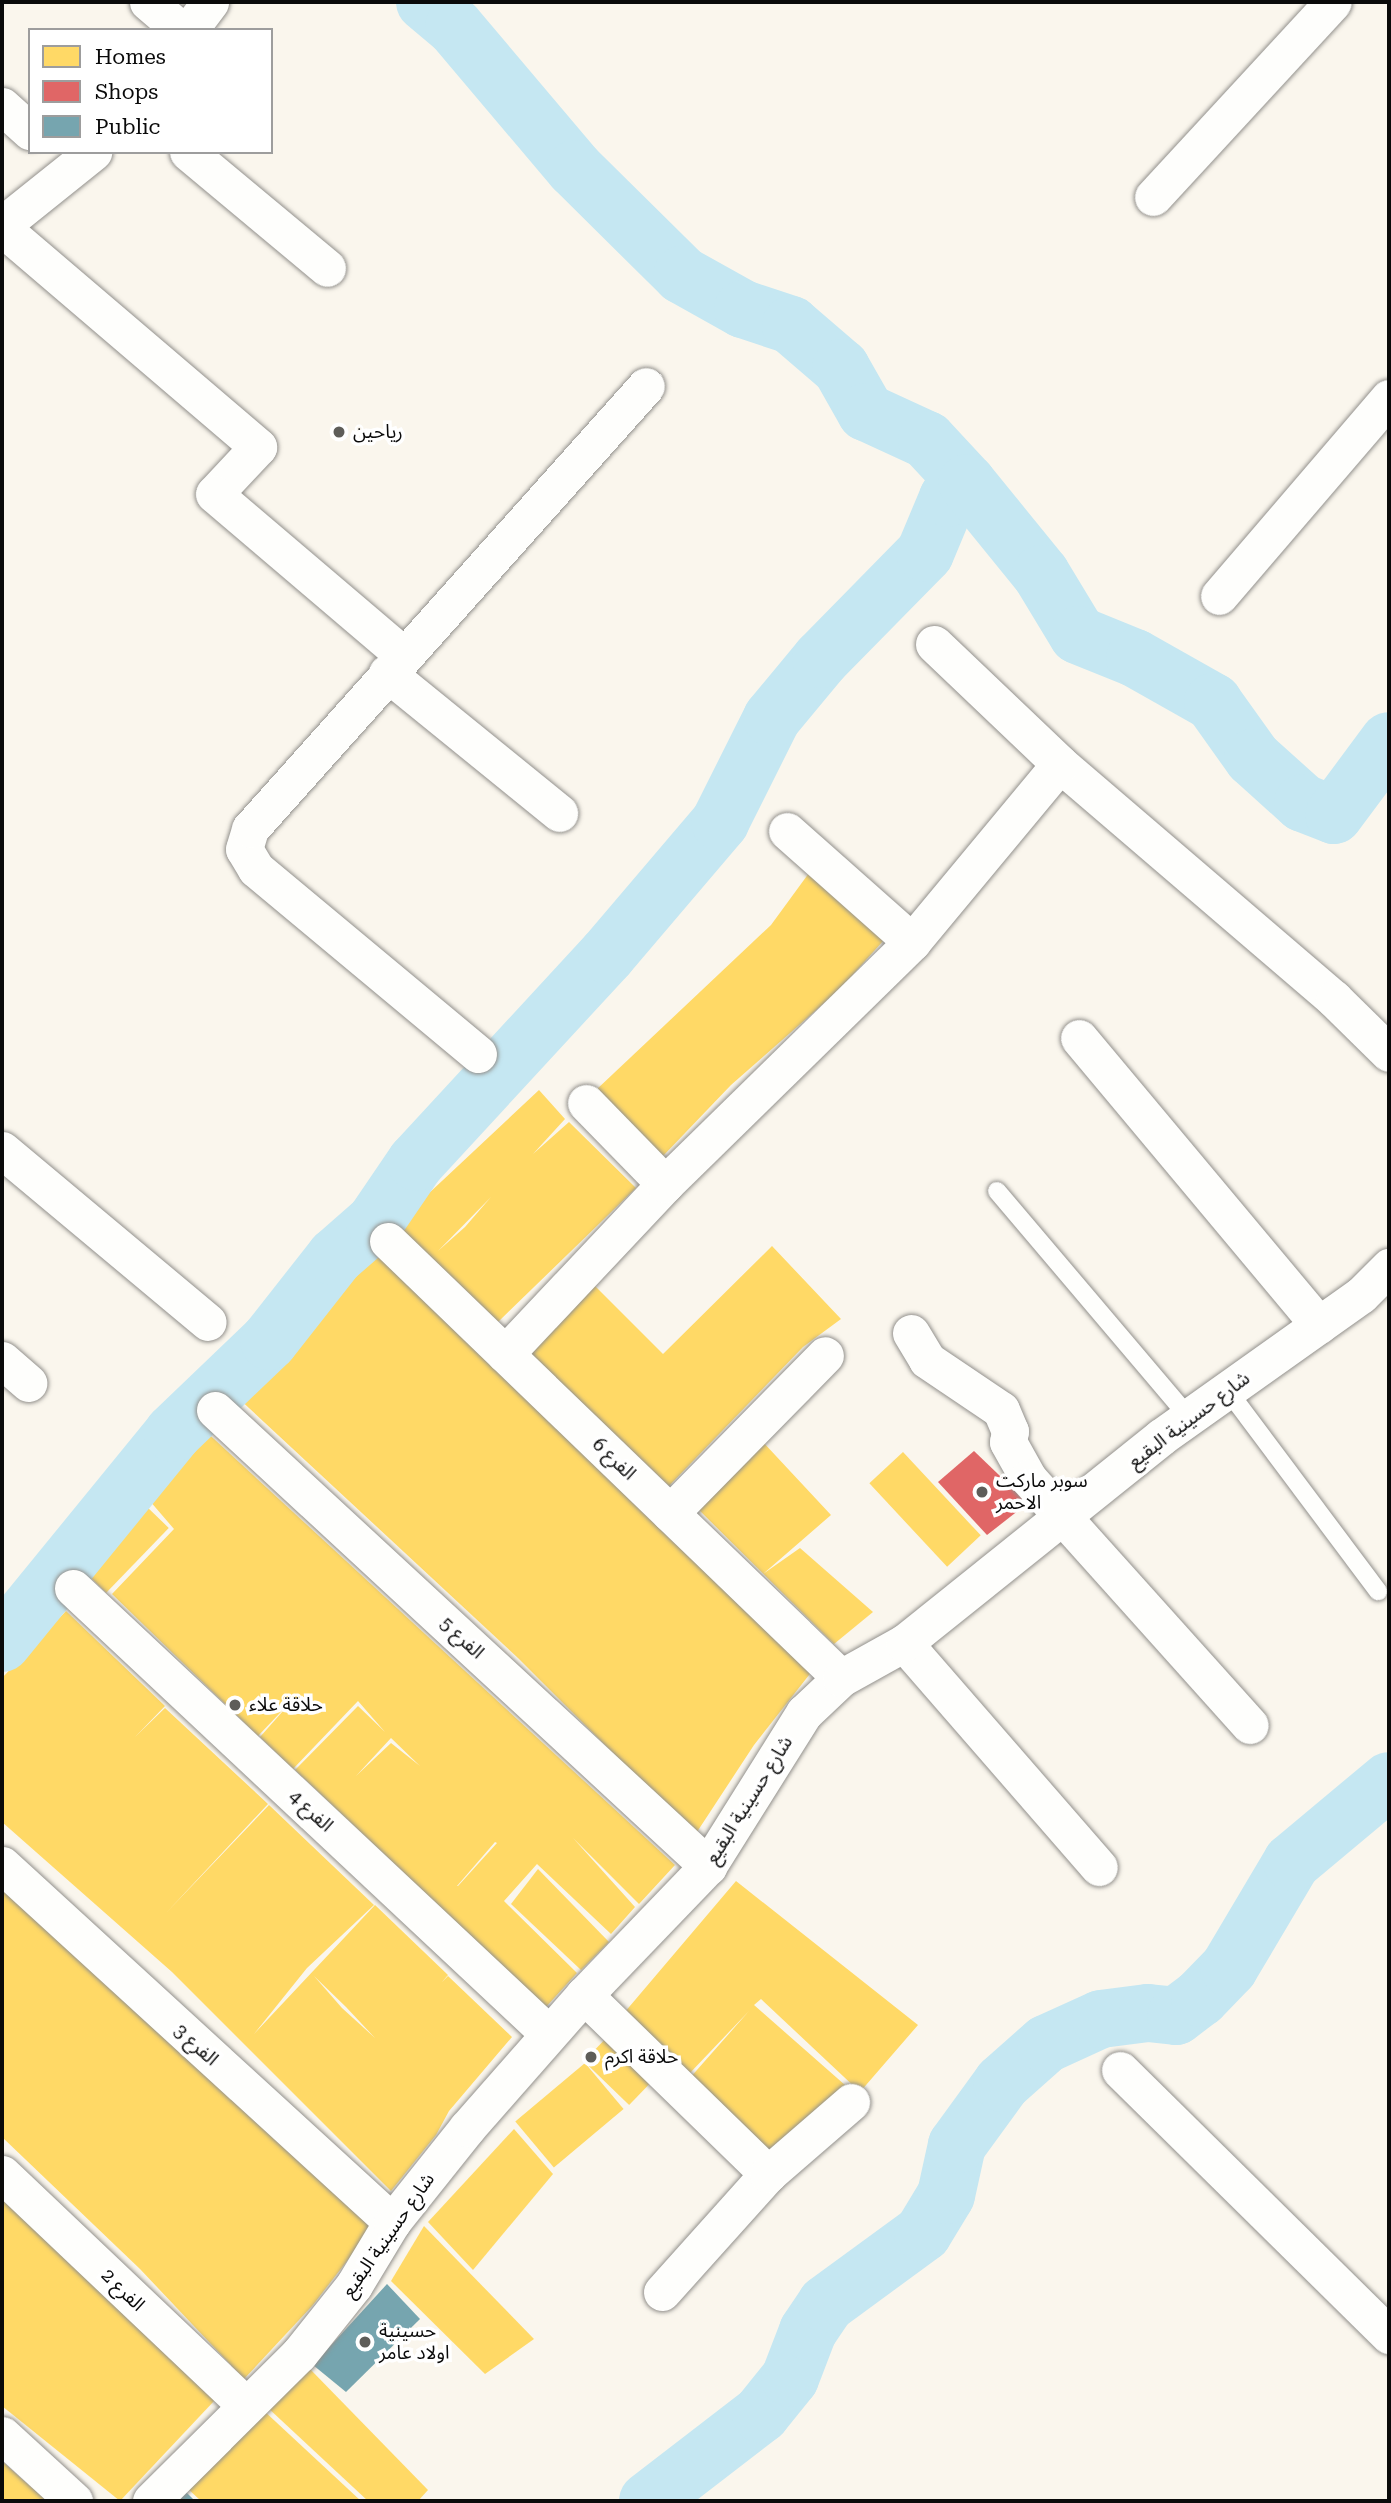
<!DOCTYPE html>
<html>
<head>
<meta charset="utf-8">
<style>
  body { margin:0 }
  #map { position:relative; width:1391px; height:2503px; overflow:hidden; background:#faf6ed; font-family:"Roboto Serif","Noto Sans Arabic",serif }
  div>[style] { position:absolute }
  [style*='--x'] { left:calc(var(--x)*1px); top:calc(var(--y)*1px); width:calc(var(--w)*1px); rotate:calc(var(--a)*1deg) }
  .homes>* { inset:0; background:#ffd966; transform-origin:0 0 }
  .shops>* { inset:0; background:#e06666 }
  .public>* { inset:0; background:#76a5af }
  .river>* { height:58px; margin:-29px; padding:0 29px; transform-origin:29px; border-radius:29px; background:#c5e7f2 }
  .roads { filter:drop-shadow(0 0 2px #92908c) drop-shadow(0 0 2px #92908c) }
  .lane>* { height:18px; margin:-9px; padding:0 9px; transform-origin:9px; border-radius:9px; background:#fefefc }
  .street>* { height:37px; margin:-18.5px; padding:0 18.5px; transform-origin:18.5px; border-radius:18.5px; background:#fefefc }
  .dots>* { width:19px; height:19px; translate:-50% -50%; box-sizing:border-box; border:4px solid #fff; border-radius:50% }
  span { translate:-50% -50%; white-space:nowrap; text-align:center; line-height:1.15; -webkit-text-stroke:7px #fff; paint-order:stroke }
  .poi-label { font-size:19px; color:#0a0a0a }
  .left { translate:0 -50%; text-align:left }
  .street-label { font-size:19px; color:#0a0a0a }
  .frame { position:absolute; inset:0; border:4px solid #0a0a0a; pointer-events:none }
  .legend { position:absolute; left:28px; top:28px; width:245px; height:126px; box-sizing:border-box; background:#fff; border:2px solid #9d9d9d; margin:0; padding:9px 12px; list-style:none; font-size:21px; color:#0a0a0a }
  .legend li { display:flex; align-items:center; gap:14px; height:35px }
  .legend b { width:35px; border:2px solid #9d9d9d }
</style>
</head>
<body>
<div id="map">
  <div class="homes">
    <i style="clip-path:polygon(809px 873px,884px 940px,839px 990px,731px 1085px,663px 1156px,596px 1090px,771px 925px)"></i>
    <i style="clip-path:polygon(evenodd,539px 1090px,565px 1119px,533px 1154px,569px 1122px,636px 1188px,498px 1322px,395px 1225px,539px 1090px,491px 1197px,465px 1227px,438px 1251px,491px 1197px)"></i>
    <i style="clip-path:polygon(366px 1244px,670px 1539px,813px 1670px,754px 1745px,695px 1835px,518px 1658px,235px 1395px)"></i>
    <i style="clip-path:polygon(772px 1246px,841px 1319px,803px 1347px,669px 1486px,527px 1350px,592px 1283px,663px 1354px)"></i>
    <i style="clip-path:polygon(evenodd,200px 1426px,675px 1865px,639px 1904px,573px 1838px,635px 1907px,611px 1934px,537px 1864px,504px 1901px,577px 1973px,546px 2007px,295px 1770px,358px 1706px,385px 1732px,358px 1701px,293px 1769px,260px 1737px,298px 1694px,258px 1736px,112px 1594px,174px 1529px,143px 1493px,200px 1426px,391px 1738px,420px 1766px,391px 1743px,356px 1776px,391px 1738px,200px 1426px,495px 1842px,497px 1843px,458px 1886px,457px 1886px,495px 1842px)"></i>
    <i style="clip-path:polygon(762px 1441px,831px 1515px,763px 1574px,800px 1548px,873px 1612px,834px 1644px,693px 1504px)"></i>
    <i style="left:903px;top:1452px;width:114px;height:46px;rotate:47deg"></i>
    <i style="left:145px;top:1505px;width:33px;height:90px;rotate:44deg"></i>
    <i style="clip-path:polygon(evenodd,66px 1611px,165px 1706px,135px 1737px,165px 1708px,268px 1804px,166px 1913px,269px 1805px,374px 1905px,307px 1968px,254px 2034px,375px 1905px,448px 1975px,442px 1982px,448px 1976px,512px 2037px,449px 2111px,436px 2135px,391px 2191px,172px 1972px,2px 1822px,2px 1678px,66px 1611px,314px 1976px,346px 2007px,375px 2038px,342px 2008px,314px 1976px)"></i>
    <i style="clip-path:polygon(538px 1869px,609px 1942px,581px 1970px,511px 1904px)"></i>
    <i style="clip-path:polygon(736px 1881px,918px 2025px,860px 2092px,761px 1999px,754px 2005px,845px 2085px,769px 2150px,689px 2079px,749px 2011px,689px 2074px,624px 2013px)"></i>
    <i style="clip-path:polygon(2px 1887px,374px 2226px,313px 2305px,244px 2379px,140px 2269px,2px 2137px)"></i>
    <i style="left:613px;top:2031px;width:63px;height:42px;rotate:44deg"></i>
    <i style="left:585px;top:2063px;width:60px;height:91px;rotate:50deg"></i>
    <i style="clip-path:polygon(514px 2129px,553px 2174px,473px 2270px,428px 2222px)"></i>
    <i style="clip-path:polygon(2px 2197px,215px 2400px,120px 2501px,2px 2406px)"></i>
    <i style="clip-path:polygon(424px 2226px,534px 2339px,485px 2374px,391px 2281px)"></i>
    <i style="clip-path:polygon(310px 2369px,428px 2490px,418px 2501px,368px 2501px,267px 2407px)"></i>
    <i style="clip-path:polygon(262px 2409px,361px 2501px,201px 2501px,187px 2488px)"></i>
    <i style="clip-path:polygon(2px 2461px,22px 2479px,48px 2501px,2px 2501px)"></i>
  </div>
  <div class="shops">
    <i style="clip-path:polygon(974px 1451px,1028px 1503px,987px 1535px,938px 1482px)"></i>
  </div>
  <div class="public">
    <i style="clip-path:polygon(387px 2284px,420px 2319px,346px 2392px,313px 2365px)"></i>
    <i style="clip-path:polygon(183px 2489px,195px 2501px,172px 2501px)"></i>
  </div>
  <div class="river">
    <i style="--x:425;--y:2;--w:38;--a:40"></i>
    <i style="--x:454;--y:26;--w:187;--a:49.8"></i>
    <i style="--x:575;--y:169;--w:151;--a:44.7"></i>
    <i style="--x:682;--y:275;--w:70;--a:29.1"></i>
    <i style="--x:743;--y:309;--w:51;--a:18.4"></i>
    <i style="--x:791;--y:325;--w:66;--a:40.7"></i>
    <i style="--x:841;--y:368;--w:51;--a:60.4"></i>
    <i style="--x:866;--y:412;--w:67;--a:24.7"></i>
    <i style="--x:927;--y:440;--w:59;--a:47.1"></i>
    <i style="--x:2;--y:1643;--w:271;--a:-50.8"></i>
    <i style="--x:173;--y:1433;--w:133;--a:-43.8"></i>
    <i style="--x:269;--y:1341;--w:107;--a:-51.8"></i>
    <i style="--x:335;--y:1257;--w:53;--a:-41.2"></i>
    <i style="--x:375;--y:1222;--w:73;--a:-55.7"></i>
    <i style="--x:416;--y:1162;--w:282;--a:-47.3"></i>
    <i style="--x:607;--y:955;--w:175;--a:-49.6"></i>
    <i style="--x:720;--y:822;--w:116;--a:-63.4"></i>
    <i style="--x:772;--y:718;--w:77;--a:-50.3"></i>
    <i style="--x:821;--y:659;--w:148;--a:-45.5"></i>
    <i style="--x:925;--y:553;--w:60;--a:-67.3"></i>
    <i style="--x:948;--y:498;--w:24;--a:-38"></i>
    <i style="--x:967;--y:483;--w:117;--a:50.9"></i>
    <i style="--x:1041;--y:574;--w:71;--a:58.8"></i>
    <i style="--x:1078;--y:635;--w:61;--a:22"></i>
    <i style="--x:1135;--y:658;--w:90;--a:29.4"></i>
    <i style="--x:1213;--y:702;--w:69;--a:54.5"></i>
    <i style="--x:1253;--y:758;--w:67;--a:42"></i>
    <i style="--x:1303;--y:803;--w:33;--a:21"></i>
    <i style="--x:1334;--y:815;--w:92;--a:-53.4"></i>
    <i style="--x:648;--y:2501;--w:143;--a:-37.6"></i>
    <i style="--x:761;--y:2414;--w:46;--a:-51.1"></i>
    <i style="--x:790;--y:2378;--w:50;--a:-69"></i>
    <i style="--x:808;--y:2331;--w:32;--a:-56"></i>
    <i style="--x:826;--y:2304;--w:120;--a:-36.2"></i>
    <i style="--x:923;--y:2233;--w:44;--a:-58.8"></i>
    <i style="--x:946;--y:2195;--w:51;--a:-77.6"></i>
    <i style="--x:957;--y:2145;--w:77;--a:-54"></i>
    <i style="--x:1002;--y:2083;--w:59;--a:-41.6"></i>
    <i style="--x:1046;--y:2044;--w:60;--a:-24.4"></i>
    <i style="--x:1101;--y:2019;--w:47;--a:-7.3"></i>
    <i style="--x:1148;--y:2013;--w:28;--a:6"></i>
    <i style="--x:1176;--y:2016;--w:30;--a:-37"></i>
    <i style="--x:1200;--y:1998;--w:42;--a:-46"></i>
    <i style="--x:1229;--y:1968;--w:123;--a:-59.3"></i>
    <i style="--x:1292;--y:1862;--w:126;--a:-39.9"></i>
  </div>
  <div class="roads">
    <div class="lane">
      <i style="--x:997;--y:1191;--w:297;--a:49.7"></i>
      <i style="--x:1229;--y:1392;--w:249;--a:53.2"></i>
    </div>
    <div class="street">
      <i style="--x:148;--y:2;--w:43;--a:40.3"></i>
      <i style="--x:189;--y:30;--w:35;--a:-53"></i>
      <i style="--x:2;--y:106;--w:38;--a:42"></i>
      <i style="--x:188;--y:152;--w:181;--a:39.8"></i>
      <i style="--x:1153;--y:197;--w:265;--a:-47.3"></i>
      <i style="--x:2;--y:225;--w:117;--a:-38.7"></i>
      <i style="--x:2;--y:228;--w:337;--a:40.5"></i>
      <i style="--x:258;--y:447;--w:64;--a:133.1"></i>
      <i style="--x:214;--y:494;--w:248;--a:40.4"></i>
      <i style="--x:1219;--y:596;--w:261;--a:-49.4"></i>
      <i style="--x:387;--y:673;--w:222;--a:39.1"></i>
      <i style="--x:1060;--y:764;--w:361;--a:40.6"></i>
      <i style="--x:1334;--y:999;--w:77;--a:44.5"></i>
      <i style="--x:787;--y:831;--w:167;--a:41.6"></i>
      <i style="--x:1079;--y:1038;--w:374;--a:50.1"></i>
      <i style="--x:478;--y:1054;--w:289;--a:-140.2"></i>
      <i style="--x:256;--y:869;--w:23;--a:-121"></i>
      <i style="--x:244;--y:849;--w:21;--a:-73"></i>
      <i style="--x:250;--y:829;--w:594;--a:-48.21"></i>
      <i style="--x:586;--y:1103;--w:113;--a:45.7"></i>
      <i style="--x:2;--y:1150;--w:268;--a:39.9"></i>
      <i style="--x:388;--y:1241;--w:629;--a:43.97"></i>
      <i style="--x:911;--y:1333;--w:31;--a:59"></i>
      <i style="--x:927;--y:1360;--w:89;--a:34"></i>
      <i style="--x:1001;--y:1410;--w:23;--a:67"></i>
      <i style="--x:1010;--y:1431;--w:11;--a:100"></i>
      <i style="--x:1008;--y:1442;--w:41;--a:60.9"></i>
      <i style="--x:1028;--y:1478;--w:332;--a:48.1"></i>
      <i style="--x:505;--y:1354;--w:233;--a:-46.7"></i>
      <i style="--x:665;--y:1184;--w:346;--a:-44.4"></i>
      <i style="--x:912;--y:942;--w:231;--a:-50.3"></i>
      <i style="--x:1060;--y:764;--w:174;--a:-136.4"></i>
      <i style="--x:2;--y:1360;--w:35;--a:41"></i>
      <i style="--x:215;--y:1410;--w:672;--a:42.77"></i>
      <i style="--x:670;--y:1513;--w:221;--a:-45.5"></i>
      <i style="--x:73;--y:1588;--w:652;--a:43.14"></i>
      <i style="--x:904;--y:1643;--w:297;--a:49"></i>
      <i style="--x:2;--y:1865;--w:529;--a:42.47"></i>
      <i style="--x:584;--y:1995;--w:257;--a:44.2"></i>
      <i style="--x:1120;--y:2070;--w:378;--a:44.6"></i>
      <i style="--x:2;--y:2174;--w:335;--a:43.5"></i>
      <i style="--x:662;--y:2292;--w:159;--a:-48.1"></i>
      <i style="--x:768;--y:2174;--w:110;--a:-40.9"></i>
      <i style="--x:2;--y:2435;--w:98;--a:42.5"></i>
      <i style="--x:151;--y:2501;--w:209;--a:-44.8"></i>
      <i style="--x:299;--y:2354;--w:88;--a:-51.4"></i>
      <i style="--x:354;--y:2285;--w:74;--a:-58.9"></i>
      <i style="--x:392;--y:2222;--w:120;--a:-51.4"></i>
      <i style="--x:467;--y:2128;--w:177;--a:-48.7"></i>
      <i style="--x:584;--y:1995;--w:179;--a:-46.1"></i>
      <i style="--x:708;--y:1866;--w:181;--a:-57.9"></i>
      <i style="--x:804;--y:1713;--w:51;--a:-43.4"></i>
      <i style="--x:841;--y:1678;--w:72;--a:-29.1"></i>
      <i style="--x:904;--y:1643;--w:329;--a:-38.7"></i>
      <i style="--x:1161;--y:1437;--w:245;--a:-35.4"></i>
      <i style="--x:1361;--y:1295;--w:40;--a:-45"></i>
    </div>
  </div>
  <div class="dots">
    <i style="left:339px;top:432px;background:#5e5d59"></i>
    <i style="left:982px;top:1492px;background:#5e5d59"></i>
    <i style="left:235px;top:1705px;background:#5e5d59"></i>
    <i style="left:591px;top:2057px;background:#5e5d59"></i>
    <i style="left:365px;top:2342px;background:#5e5d59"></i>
  </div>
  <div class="poi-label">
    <span class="left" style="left:353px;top:432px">رياحين</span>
    <span class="left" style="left:996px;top:1492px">سوبر ماركت<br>الاحمر</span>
    <span class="left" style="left:249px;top:1705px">حلاقة علاء</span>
    <span class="left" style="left:605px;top:2057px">حلاقة اكرم</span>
    <span class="left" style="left:379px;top:2342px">حسينية<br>اولاد عامر</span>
  </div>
  <div class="street-label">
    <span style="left:1189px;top:1420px;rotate:-37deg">شارع حسينية البقيع</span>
    <span style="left:614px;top:1459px;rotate:44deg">الفرع 6</span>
    <span style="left:462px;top:1638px;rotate:43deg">الفرع 5</span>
    <span style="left:749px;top:1800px;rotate:-58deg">شارع حسينية البقيع</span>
    <span style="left:311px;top:1811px;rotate:43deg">الفرع 4</span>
    <span style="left:196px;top:2045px;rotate:42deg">الفرع 3</span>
    <span style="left:388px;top:2235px;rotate:-55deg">شارع حسينية البقيع</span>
    <span style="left:123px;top:2290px;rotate:44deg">الفرع 2</span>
  </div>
  <div class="frame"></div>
  <ul class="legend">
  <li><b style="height:19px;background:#ffd966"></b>Homes</li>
  <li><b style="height:19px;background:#e06666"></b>Shops</li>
  <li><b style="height:19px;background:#76a5af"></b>Public</li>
  </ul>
</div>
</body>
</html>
